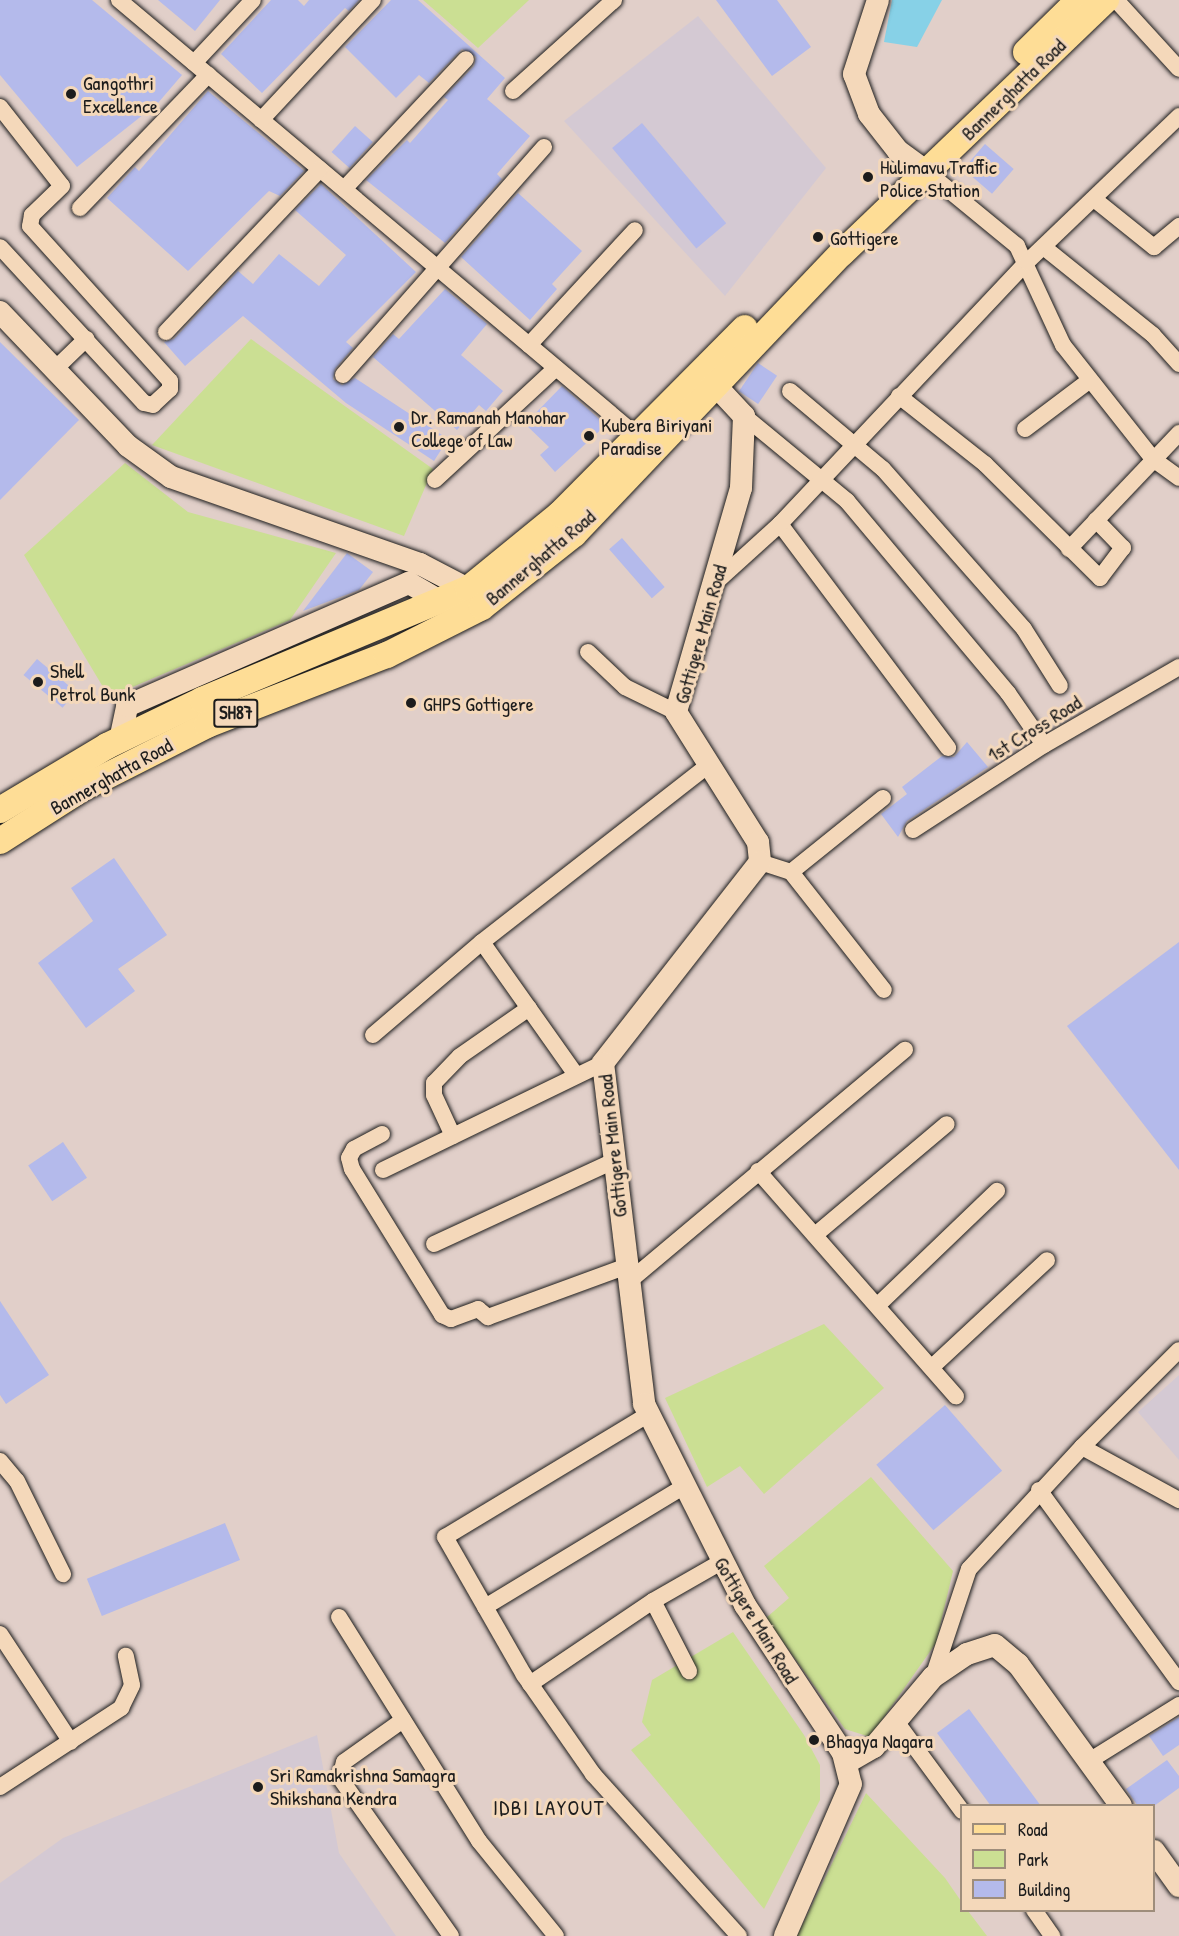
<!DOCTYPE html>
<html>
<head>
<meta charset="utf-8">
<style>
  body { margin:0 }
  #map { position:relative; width:1179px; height:1936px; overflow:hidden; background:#e1cfc9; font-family:"Patrick Hand",sans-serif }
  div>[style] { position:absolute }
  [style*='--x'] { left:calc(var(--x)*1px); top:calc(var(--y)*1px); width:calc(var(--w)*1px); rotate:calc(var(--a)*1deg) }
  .built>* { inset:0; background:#d4c9d3 }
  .green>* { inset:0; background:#cbdf93 }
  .water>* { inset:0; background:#87d1e7 }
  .building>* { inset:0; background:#b4baeb; transform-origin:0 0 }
  .roads { filter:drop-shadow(0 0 2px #1c1c1c) drop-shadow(0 0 2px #1c1c1c) }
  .street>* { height:16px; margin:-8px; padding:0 8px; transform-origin:8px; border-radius:8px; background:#f4d8ba }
  .secondary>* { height:22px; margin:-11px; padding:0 11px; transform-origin:11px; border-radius:11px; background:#f4d8ba }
  .primary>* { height:26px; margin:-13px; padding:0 13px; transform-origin:13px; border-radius:13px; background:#fedd96 }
  .dots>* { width:16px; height:16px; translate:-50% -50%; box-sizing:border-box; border:3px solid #f4d8ba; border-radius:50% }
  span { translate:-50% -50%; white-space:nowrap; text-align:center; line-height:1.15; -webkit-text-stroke:6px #f4d8ba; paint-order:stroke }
  .shield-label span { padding:2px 4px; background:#f4d8ba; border:2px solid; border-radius:4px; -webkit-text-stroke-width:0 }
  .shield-label { font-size:18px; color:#1c1c1c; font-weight:700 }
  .poi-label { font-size:20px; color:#1c1c1c }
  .left { translate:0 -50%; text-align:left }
  .street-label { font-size:20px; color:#1c1c1c }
  .neighbourhood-label { font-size:21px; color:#1c1c1c; letter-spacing:1.5px }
  .legend { position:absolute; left:960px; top:1804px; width:195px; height:108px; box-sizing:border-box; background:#f4d8ba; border:2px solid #9e8d7b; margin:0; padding:8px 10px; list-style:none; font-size:18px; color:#1c1c1c }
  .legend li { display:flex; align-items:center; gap:12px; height:30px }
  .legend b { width:30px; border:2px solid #9e8d7b }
</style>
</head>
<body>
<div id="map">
  <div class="built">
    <i style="clip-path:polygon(698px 16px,826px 168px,725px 296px,564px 121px)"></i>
    <i style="clip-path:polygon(1179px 1375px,1179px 1460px,1138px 1412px)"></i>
    <i style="clip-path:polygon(317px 1735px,339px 1853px,396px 1936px,0 1936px,0 1883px,63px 1838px)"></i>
  </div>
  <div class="green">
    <i style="clip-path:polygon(423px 0,529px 0,478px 48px)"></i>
    <i style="clip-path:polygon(251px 339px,433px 469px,404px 536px,152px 445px)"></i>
    <i style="clip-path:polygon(125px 463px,188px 512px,336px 553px,290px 620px,109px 697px,24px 555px)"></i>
    <i style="clip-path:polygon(824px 1324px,884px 1388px,764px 1494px,740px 1466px,707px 1487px,665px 1398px)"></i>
    <i style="clip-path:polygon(871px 1477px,953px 1571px,936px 1643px,870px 1737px,845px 1729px,766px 1618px,789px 1598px,764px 1566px)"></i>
    <i style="clip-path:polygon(733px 1632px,804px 1735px,820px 1765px,820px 1800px,764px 1909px,631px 1750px,651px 1735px,642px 1722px,652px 1680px)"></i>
    <i style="clip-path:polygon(866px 1793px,945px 1878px,961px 1901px,962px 1910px,968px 1911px,987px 1936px,797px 1936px)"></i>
  </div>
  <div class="water">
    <i style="clip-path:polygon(892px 0,942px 0,917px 47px,884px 42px)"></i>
  </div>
  <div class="building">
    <i style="clip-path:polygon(0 0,92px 0,182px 75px,158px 103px,77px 167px,0 75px)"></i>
    <i style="clip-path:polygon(158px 0,220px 0,195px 31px)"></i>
    <i style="clip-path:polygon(271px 0,298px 0,304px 6px,309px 0,359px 0,349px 11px,345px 8px,262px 93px,221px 54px)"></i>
    <i style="clip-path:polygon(391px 0,418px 0,505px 78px,487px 99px,530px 136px,497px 174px,502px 179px,445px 243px,366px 180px,407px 140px,410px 143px,448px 100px,444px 97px,474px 66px,476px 57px,462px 49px,429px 83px,419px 75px,396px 98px,345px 47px)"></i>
    <i style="clip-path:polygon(716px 0,777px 0,811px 47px,772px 76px)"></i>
    <i style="clip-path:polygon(208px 91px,304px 171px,280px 196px,269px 191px,188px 271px,107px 198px,135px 167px,139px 171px)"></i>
    <i style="left:642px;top:123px;width:131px;height:39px;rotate:50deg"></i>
    <i style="left:355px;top:126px;width:24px;height:35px;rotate:42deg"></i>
    <i style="left:985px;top:144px;width:38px;height:33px;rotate:41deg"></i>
    <i style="clip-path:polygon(321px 184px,416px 272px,346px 342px,353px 348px,335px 369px,333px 379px,342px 385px,355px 378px,448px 439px,434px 461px,346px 403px,243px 316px,185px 366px,164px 342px,174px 339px,238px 271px,253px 284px,279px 254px,319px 286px,346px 255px,295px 210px)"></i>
    <i style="clip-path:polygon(518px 193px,582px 251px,552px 284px,557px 289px,530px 320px,461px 257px)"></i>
    <i style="clip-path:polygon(445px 289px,487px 324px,461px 355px,503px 391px,486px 411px,479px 405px,457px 430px,373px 357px,393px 334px,399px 339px)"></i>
    <i style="clip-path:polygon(0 342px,79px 420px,0 500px)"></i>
    <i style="left:758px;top:363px;width:23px;height:34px;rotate:34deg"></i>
    <i style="clip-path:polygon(562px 386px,606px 425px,555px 472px,540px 455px,549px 447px,525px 424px)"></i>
    <i style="left:622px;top:538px;width:65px;height:17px;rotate:49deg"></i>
    <i style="clip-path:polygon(347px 553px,373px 572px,359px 590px,303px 611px)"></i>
    <i style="left:37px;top:659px;width:51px;height:21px;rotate:40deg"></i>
    <i style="clip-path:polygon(967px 742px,988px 767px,907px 821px,898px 837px,881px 814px,907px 794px,902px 787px,942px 756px,954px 757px)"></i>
    <i style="clip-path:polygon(114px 858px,167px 935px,118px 969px,135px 991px,86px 1028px,38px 963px,93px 921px,71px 888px)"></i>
    <i style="clip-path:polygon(1179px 942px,1179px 1170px,1067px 1026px)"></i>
    <i style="left:63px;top:1142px;width:43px;height:42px;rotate:56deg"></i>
    <i style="clip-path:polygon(0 1301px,49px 1375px,6px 1404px,0 1395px)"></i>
    <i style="left:945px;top:1405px;width:87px;height:91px;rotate:49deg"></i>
    <i style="left:225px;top:1523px;width:40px;height:149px;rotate:68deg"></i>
    <i style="clip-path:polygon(969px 1709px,1041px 1806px,991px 1806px,937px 1733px)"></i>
    <i style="clip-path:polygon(1179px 1717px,1179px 1745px,1163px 1756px,1149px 1736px)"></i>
    <i style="clip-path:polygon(1167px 1760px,1179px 1776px,1179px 1788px,1154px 1806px,1138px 1806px,1126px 1789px)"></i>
  </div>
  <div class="roads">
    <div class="street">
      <i style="--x:119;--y:0;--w:685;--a:40.08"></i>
      <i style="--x:1116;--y:0;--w:93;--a:47.6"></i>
      <i style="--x:194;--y:63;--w:86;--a:-46.9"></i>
      <i style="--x:513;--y:91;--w:136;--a:-42"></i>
      <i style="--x:0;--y:107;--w:100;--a:51.9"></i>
      <i style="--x:62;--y:186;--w:42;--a:136"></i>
      <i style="--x:32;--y:215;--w:11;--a:100"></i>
      <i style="--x:30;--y:226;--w:209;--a:47.9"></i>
      <i style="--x:170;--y:381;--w:8;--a:90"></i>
      <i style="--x:170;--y:389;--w:23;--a:137"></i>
      <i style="--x:153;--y:405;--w:9;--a:-167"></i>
      <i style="--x:144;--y:403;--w:212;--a:-132.7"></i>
      <i style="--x:261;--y:120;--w:164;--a:-47"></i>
      <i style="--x:927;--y:172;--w:117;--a:39.4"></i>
      <i style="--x:1017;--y:246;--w:109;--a:65.1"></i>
      <i style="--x:1063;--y:345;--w:145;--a:51.7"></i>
      <i style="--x:1153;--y:459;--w:32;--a:36"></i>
      <i style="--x:344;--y:189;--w:178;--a:-46.8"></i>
      <i style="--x:1094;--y:199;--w:77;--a:38.7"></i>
      <i style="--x:1154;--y:247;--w:33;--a:-40"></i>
      <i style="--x:80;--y:208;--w:185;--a:-46.1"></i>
      <i style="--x:1046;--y:249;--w:137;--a:38.8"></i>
      <i style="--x:1153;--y:335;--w:39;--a:48"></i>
      <i style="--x:166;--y:332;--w:224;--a:-46.6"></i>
      <i style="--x:529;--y:345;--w:156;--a:-47.3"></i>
      <i style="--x:54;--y:370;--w:45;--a:-44.1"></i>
      <i style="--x:343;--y:375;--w:304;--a:-48.6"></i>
      <i style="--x:790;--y:391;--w:121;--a:40"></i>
      <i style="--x:883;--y:469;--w:213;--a:48.6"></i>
      <i style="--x:1024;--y:629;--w:67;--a:57.7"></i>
      <i style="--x:899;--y:396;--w:110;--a:38.3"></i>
      <i style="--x:985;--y:464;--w:162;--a:44.7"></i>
      <i style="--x:1100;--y:578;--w:38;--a:-53"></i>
      <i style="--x:1123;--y:548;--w:39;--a:-134"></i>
      <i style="--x:744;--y:416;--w:134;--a:39.5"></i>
      <i style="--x:847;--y:501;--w:251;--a:50"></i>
      <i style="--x:1008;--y:693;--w:63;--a:55.3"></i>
      <i style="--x:1025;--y:429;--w:81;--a:-37"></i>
      <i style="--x:435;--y:480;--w:165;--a:-42.8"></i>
      <i style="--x:780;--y:524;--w:280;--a:53.1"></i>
      <i style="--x:1069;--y:549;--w:160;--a:-46.5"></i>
      <i style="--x:715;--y:583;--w:88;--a:-42.2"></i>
      <i style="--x:780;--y:524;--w:360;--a:-46.7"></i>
      <i style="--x:1027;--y:262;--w:211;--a:-43.8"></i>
      <i style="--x:588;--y:652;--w:51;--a:43.4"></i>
      <i style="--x:625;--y:687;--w:57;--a:26.1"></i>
      <i style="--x:913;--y:830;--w:156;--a:-33"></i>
      <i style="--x:1044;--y:745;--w:156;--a:-30"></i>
      <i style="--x:760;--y:862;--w:33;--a:18"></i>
      <i style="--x:791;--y:872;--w:118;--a:-38.8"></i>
      <i style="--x:791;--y:872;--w:150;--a:51.8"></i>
      <i style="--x:482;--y:942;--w:163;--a:54.7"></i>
      <i style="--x:373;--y:1035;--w:143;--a:-40.5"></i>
      <i style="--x:482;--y:942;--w:286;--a:-38"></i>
      <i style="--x:382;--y:1134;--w:32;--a:152"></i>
      <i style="--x:354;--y:1149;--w:10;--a:119"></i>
      <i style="--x:349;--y:1158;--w:11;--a:75"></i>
      <i style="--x:352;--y:1169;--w:172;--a:58.3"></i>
      <i style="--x:442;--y:1315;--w:10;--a:24"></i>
      <i style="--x:451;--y:1319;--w:29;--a:-20"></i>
      <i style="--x:478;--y:1309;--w:13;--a:39"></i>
      <i style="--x:488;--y:1317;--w:146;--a:-20.1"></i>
      <i style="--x:453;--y:1136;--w:45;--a:-114.9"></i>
      <i style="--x:434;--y:1095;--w:12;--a:-90"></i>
      <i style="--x:434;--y:1083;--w:37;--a:-46"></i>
      <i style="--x:460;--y:1056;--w:84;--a:-34.8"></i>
      <i style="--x:383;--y:1170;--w:245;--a:-25.9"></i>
      <i style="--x:758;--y:1171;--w:300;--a:48.7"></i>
      <i style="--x:815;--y:1235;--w:172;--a:-40.1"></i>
      <i style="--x:434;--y:1244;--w:198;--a:-24.8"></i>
      <i style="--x:627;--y:1283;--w:363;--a:-40"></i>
      <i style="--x:878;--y:1305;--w:165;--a:-43.8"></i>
      <i style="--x:932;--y:1367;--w:157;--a:-42.9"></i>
      <i style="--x:649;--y:1414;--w:238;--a:148.9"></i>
      <i style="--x:445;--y:1537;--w:159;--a:60.2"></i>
      <i style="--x:524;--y:1675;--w:121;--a:55.1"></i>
      <i style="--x:593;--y:1774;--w:218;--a:48"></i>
      <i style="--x:1082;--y:1447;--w:137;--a:-45"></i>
      <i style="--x:0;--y:1461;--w:26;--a:50"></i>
      <i style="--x:17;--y:1481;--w:104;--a:63.7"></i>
      <i style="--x:1039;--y:1490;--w:238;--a:53.9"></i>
      <i style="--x:653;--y:1601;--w:79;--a:62.8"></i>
      <i style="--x:485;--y:1607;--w:234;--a:-31.2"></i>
      <i style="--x:339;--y:1617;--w:264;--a:58"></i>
      <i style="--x:479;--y:1841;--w:122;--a:51"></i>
      <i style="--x:0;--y:1634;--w:129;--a:56.7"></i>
      <i style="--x:933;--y:1677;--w:114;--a:-71.6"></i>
      <i style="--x:969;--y:1569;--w:166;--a:-47.2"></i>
      <i style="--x:1082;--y:1447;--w:111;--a:28.7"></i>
      <i style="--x:530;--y:1684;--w:148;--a:-34"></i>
      <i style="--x:653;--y:1601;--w:78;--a:-29.8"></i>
      <i style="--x:403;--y:1720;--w:72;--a:144.6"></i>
      <i style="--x:344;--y:1762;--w:16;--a:104"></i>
      <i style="--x:340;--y:1778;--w:193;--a:54.9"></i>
      <i style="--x:895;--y:1720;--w:113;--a:53.6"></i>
      <i style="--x:1089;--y:1761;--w:106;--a:-31.9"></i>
      <i style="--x:0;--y:1787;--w:145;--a:-33.1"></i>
      <i style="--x:121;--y:1708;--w:25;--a:-64"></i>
      <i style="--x:132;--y:1685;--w:30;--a:-102"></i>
      <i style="--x:1034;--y:1910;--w:32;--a:55"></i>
    </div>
    <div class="secondary">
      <i style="--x:878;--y:0;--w:78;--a:108"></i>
      <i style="--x:854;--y:74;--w:43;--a:69.4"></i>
      <i style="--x:869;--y:114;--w:47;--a:51.9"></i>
      <i style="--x:898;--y:151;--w:36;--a:36"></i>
      <i style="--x:0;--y:312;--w:185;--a:46.3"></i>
      <i style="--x:128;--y:446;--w:53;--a:35.8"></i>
      <i style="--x:171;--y:477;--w:264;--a:19.3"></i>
      <i style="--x:420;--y:564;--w:54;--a:27.5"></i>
      <i style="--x:468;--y:589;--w:13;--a:51"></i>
      <i style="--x:703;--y:372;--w:60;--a:47"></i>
      <i style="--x:744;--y:416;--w:72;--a:92.4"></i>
      <i style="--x:741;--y:488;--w:233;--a:106.2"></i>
      <i style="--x:676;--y:712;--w:154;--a:57.8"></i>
      <i style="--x:758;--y:842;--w:20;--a:84"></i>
      <i style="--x:760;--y:862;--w:255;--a:128"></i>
      <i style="--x:603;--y:1063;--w:343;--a:83.1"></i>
      <i style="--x:644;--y:1404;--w:225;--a:63.3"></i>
      <i style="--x:745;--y:1605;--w:178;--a:56.5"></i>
      <i style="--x:843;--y:1753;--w:32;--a:76"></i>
      <i style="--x:851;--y:1784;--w:166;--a:113.5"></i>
      <i style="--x:120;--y:740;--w:35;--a:-78"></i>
      <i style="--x:127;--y:706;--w:308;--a:-23.6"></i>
      <i style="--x:409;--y:583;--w:36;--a:30"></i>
      <i style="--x:846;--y:1763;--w:32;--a:-30"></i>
      <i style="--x:874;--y:1747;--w:92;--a:-49.9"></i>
      <i style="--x:933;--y:1677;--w:41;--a:-34.1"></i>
      <i style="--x:967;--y:1654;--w:29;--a:-18"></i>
      <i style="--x:995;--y:1645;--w:30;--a:40"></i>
      <i style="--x:1018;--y:1664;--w:175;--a:54"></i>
      <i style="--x:1154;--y:1851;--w:43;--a:54.5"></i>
    </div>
    <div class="primary">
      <i style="--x:1026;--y:52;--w:74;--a:-44.5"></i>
      <i style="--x:0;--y:810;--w:125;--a:-30.9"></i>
      <i style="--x:107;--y:746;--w:106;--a:-25.8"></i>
      <i style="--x:202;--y:700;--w:288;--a:-22.7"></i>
      <i style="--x:468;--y:589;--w:119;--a:-39.2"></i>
      <i style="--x:560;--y:514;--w:262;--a:-45.2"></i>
      <i style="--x:0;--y:841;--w:98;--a:-32.6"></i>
      <i style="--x:83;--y:788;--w:139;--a:-26.9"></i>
      <i style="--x:207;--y:725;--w:193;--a:-21.3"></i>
      <i style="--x:387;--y:655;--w:106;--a:-26.8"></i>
      <i style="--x:482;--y:607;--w:117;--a:-38.4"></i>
      <i style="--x:574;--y:534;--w:388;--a:-46.4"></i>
      <i style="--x:842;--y:253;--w:366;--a:-43.8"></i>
    </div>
  </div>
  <div class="dots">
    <i style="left:71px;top:94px;background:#1c1c1c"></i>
    <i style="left:868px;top:177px;background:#1c1c1c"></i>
    <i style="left:818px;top:237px;background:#1c1c1c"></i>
    <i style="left:399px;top:427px;background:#1c1c1c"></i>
    <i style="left:589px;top:436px;background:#1c1c1c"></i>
    <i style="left:38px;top:682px;background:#1c1c1c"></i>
    <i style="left:411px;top:703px;background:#1c1c1c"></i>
    <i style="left:814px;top:1740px;background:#1c1c1c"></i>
    <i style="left:258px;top:1787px;background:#1c1c1c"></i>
  </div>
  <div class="shield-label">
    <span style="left:236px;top:713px">SH87</span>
  </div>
  <div class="poi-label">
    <span class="left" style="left:83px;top:94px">Gangothri<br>Excellence</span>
    <span class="left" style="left:880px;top:178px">Hulimavu Traffic<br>Police Station</span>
    <span class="left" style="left:830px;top:237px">Gottigere</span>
    <span class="left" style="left:411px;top:428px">Dr. Ramanah Manohar<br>College of Law</span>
    <span class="left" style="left:601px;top:436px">Kubera Biriyani<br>Paradise</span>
    <span class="left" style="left:50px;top:682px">Shell<br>Petrol Bunk</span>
    <span class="left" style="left:423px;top:703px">GHPS Gottigere</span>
    <span class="left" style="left:826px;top:1740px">Bhagya Nagara</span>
    <span class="left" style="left:270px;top:1786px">Sri Ramakrishna Samagra<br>Shikshana Kendra</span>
  </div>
  <div class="street-label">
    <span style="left:1013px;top:89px;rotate:-44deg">Bannerghatta Road</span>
    <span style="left:540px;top:557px;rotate:-40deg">Bannerghatta Road</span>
    <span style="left:700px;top:634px;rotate:-74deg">Gottigere Main Road</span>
    <span style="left:1034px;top:728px;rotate:-32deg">1st Cross Road</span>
    <span style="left:111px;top:776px;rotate:-29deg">Bannerghatta Road</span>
    <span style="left:612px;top:1146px;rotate:-96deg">Gottigere Main Road</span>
    <span style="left:757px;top:1620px;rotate:59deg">Gottigere Main Road</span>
  </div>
  <div class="neighbourhood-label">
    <span style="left:549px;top:1808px">IDBI LAYOUT</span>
  </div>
  <ul class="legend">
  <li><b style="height:8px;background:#fedd96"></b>Road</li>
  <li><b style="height:16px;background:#cbdf93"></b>Park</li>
  <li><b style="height:16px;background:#b4baeb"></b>Building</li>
  </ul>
</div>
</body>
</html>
